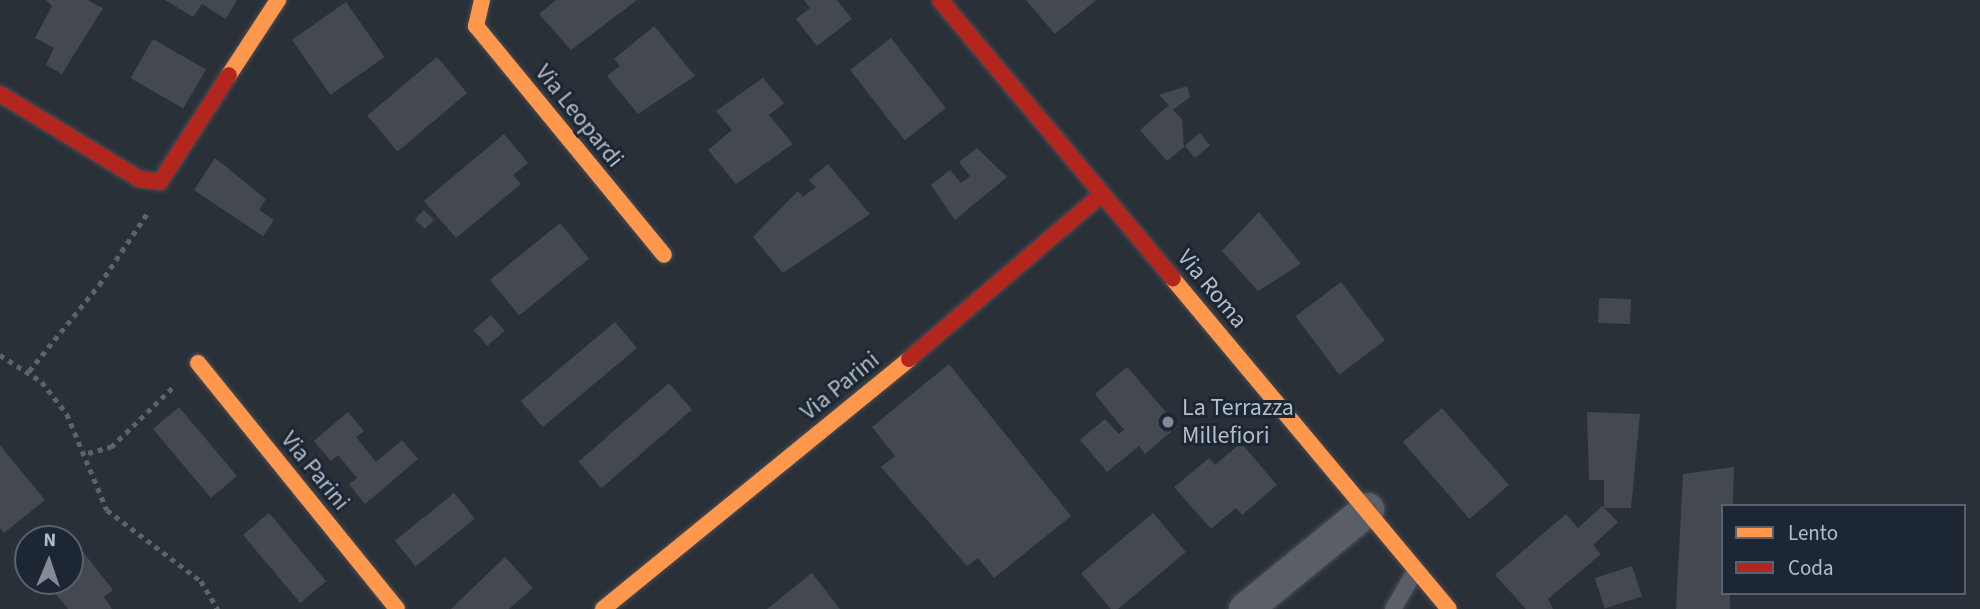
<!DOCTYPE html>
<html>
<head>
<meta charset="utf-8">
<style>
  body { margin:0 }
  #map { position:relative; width:1980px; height:609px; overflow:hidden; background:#2a3038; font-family:"Source Sans 3",sans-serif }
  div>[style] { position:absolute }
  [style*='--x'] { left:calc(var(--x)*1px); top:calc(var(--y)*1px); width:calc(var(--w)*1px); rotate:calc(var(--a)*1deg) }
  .building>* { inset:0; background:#444950; transform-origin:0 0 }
  .path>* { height:4.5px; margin-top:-2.25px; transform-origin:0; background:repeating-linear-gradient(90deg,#5d636a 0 5px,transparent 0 10px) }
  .roads { filter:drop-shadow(0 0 2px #484c53) drop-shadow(0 0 2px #484c53) }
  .lane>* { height:16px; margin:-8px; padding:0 8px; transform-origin:8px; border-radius:8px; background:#5a5e66 }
  .street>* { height:33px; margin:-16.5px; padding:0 16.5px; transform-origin:16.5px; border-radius:16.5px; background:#5a5e66 }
  .slow>* { height:16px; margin:-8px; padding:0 8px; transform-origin:8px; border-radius:8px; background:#ff974d }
  .jam>* { height:16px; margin:-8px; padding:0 8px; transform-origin:8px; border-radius:8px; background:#b3261e }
  .dots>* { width:19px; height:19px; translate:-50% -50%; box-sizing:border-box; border:4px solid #1d2633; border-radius:50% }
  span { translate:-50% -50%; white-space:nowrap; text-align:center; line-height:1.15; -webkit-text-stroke:6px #1d2633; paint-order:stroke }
  .street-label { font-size:24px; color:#b4bcc9 }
  .poi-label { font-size:24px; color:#b4bcc9 }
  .left { translate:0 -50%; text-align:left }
  .legend { position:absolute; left:1721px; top:504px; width:245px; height:91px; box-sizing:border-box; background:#1d2633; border:2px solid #59626f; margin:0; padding:9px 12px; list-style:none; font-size:21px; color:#b4bcc9 }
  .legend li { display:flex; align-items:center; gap:14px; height:35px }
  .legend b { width:35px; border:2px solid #59626f }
  .north { position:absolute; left:14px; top:525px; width:70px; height:70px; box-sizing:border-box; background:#1d2633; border:2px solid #59626f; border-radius:50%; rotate:2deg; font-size:19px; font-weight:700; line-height:28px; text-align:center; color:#b4bcc9 }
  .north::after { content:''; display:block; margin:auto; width:24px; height:32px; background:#848b96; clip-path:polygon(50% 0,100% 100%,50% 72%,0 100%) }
</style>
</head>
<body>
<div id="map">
  <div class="building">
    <i style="clip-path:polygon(46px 0,87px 0,103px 8px,62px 74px,46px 65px,54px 48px,35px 38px,52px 6px)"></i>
    <i style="clip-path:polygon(165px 0,237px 0,226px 19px,202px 4px,193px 17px)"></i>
    <i style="clip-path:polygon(556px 0,637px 0,571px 50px,539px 14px)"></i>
    <i style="clip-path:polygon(804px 0,837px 0,852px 19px,817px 46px,796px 19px,810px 8px)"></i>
    <i style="clip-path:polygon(1026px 0,1096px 0,1055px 34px)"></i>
    <i style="left:346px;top:2px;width:67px;height:66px;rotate:55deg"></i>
    <i style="clip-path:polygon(654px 26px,695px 76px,638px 114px,607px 76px,620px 66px,614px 59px)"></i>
    <i style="left:891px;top:38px;width:89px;height:52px;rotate:52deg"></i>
    <i style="left:153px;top:39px;width:61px;height:45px;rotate:30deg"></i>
    <i style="left:437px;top:57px;width:47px;height:91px;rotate:50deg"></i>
    <i style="clip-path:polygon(763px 78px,784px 103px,769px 115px,793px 144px,736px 184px,708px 150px,732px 130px,716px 111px)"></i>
    <i style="clip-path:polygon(1187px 86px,1190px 97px,1173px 110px,1182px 119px,1184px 147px,1167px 161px,1140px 130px,1169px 105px,1159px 95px)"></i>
    <i style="left:1200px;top:133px;width:16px;height:20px;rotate:50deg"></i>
    <i style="clip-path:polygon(504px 134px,528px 163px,513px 175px,521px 184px,456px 238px,424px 201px)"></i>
    <i style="clip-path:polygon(977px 148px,1007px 177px,955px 220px,931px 185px,950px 170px,961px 183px,970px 176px,959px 162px)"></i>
    <i style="clip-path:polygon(215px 158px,266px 199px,259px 210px,274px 220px,263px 236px,194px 190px)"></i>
    <i style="clip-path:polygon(828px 164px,870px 214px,783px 273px,753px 237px,798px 191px,803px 197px,816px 187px,809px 180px)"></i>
    <i style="left:424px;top:210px;width:14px;height:13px;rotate:45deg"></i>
    <i style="clip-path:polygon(1259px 212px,1301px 264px,1258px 291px,1222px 251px)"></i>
    <i style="left:560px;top:223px;width:46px;height:90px;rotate:51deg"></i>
    <i style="left:1341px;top:282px;width:73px;height:57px;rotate:53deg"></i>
    <i style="left:1599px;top:298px;width:32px;height:25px;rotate:2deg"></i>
    <i style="left:491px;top:315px;width:21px;height:23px;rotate:49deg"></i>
    <i style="left:615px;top:322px;width:34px;height:123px;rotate:50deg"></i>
    <i style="clip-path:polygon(949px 364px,1071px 516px,994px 578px,978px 558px,967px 566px,881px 467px,895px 456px,872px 427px)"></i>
    <i style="clip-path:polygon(1127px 367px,1178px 426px,1145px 454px,1139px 446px,1107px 472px,1080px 440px,1105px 419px,1119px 434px,1124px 430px,1095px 394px)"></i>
    <i style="left:669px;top:383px;width:35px;height:120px;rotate:49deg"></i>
    <i style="left:179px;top:407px;width:90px;height:34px;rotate:50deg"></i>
    <i style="left:1442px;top:408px;width:102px;height:52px;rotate:49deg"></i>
    <i style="clip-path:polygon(348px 412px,364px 431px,356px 437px,376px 462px,402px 440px,418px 459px,365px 504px,349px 484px,357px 478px,338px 455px,331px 461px,314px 441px)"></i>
    <i style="clip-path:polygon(1587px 412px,1640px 414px,1631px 508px,1604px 508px,1604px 480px,1589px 480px)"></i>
    <i style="clip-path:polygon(1241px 443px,1277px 485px,1242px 515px,1236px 508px,1211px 529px,1174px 487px,1209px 458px,1215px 465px)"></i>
    <i style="clip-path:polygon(0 445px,45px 500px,4px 533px,0 528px)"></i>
    <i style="clip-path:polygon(1734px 467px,1733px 506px,1723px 506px,1723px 593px,1730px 593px,1730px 609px,1676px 609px,1683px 474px)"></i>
    <i style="left:454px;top:493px;width:33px;height:76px;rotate:51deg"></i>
    <i style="clip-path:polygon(1602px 506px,1618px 522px,1593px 545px,1601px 554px,1548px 599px,1553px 609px,1526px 609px,1495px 575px,1566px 514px,1578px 528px)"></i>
    <i style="left:269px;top:513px;width:89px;height:34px;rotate:50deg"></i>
    <i style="left:1153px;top:513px;width:51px;height:94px;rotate:50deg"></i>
    <i style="clip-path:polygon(72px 538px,113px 590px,104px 597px,112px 609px,68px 609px,45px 581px,70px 581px)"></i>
    <i style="clip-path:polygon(505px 557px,533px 588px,509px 609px,451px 609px)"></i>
    <i style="left:1632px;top:566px;width:32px;height:39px;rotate:72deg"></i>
    <i style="clip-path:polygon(812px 573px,840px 609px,767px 609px)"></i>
  </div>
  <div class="path">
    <i style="--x:0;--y:355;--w:50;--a:32.7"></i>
    <i style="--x:42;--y:382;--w:41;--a:52"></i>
    <i style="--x:67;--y:414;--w:104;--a:67.4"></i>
    <i style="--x:107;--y:510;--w:118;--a:37.1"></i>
    <i style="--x:201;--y:581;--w:33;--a:59"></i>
    <i style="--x:29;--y:371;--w:111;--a:-50.9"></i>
    <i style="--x:99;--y:285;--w:88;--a:-56.1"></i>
    <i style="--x:88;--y:453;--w:24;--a:-15"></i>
    <i style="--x:111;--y:447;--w:88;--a:-44.1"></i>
  </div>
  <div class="roads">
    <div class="lane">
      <i style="--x:1393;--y:609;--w:45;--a:-59.5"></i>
    </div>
    <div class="street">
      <i style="--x:1245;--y:609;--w:158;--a:-39.3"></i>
    </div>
    <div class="slow">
      <i style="--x:482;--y:0;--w:27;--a:103"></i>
      <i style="--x:476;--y:26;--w:296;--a:50.6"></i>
      <i style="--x:229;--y:75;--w:90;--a:-56.8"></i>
      <i style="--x:1173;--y:279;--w:430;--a:50.1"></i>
      <i style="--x:198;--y:363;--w:316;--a:51"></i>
      <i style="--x:603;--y:609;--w:395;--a:-39.2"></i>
    </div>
    <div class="jam">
      <i style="--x:940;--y:0;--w:363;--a:50.1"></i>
      <i style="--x:0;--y:94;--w:163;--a:31.4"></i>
      <i style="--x:139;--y:179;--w:21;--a:8"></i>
      <i style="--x:160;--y:182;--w:127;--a:-57.2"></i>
      <i style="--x:909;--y:359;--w:254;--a:-40.5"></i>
    </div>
  </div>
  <div class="dots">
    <i style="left:1168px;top:422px;background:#848b96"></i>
  </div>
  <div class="street-label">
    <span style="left:579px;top:116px;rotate:51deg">Via Leopardi</span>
    <span style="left:1212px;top:289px;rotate:50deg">Via Roma</span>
    <span style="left:840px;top:386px;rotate:-39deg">Via Parini</span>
    <span style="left:315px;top:471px;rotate:51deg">Via Parini</span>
  </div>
  <div class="poi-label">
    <span class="left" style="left:1182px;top:422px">La Terrazza<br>Millefiori</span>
  </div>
  <ul class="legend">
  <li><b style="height:9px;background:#ff974d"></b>Lento</li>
  <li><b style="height:9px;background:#b3261e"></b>Coda</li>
  </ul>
  <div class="north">N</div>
</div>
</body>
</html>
